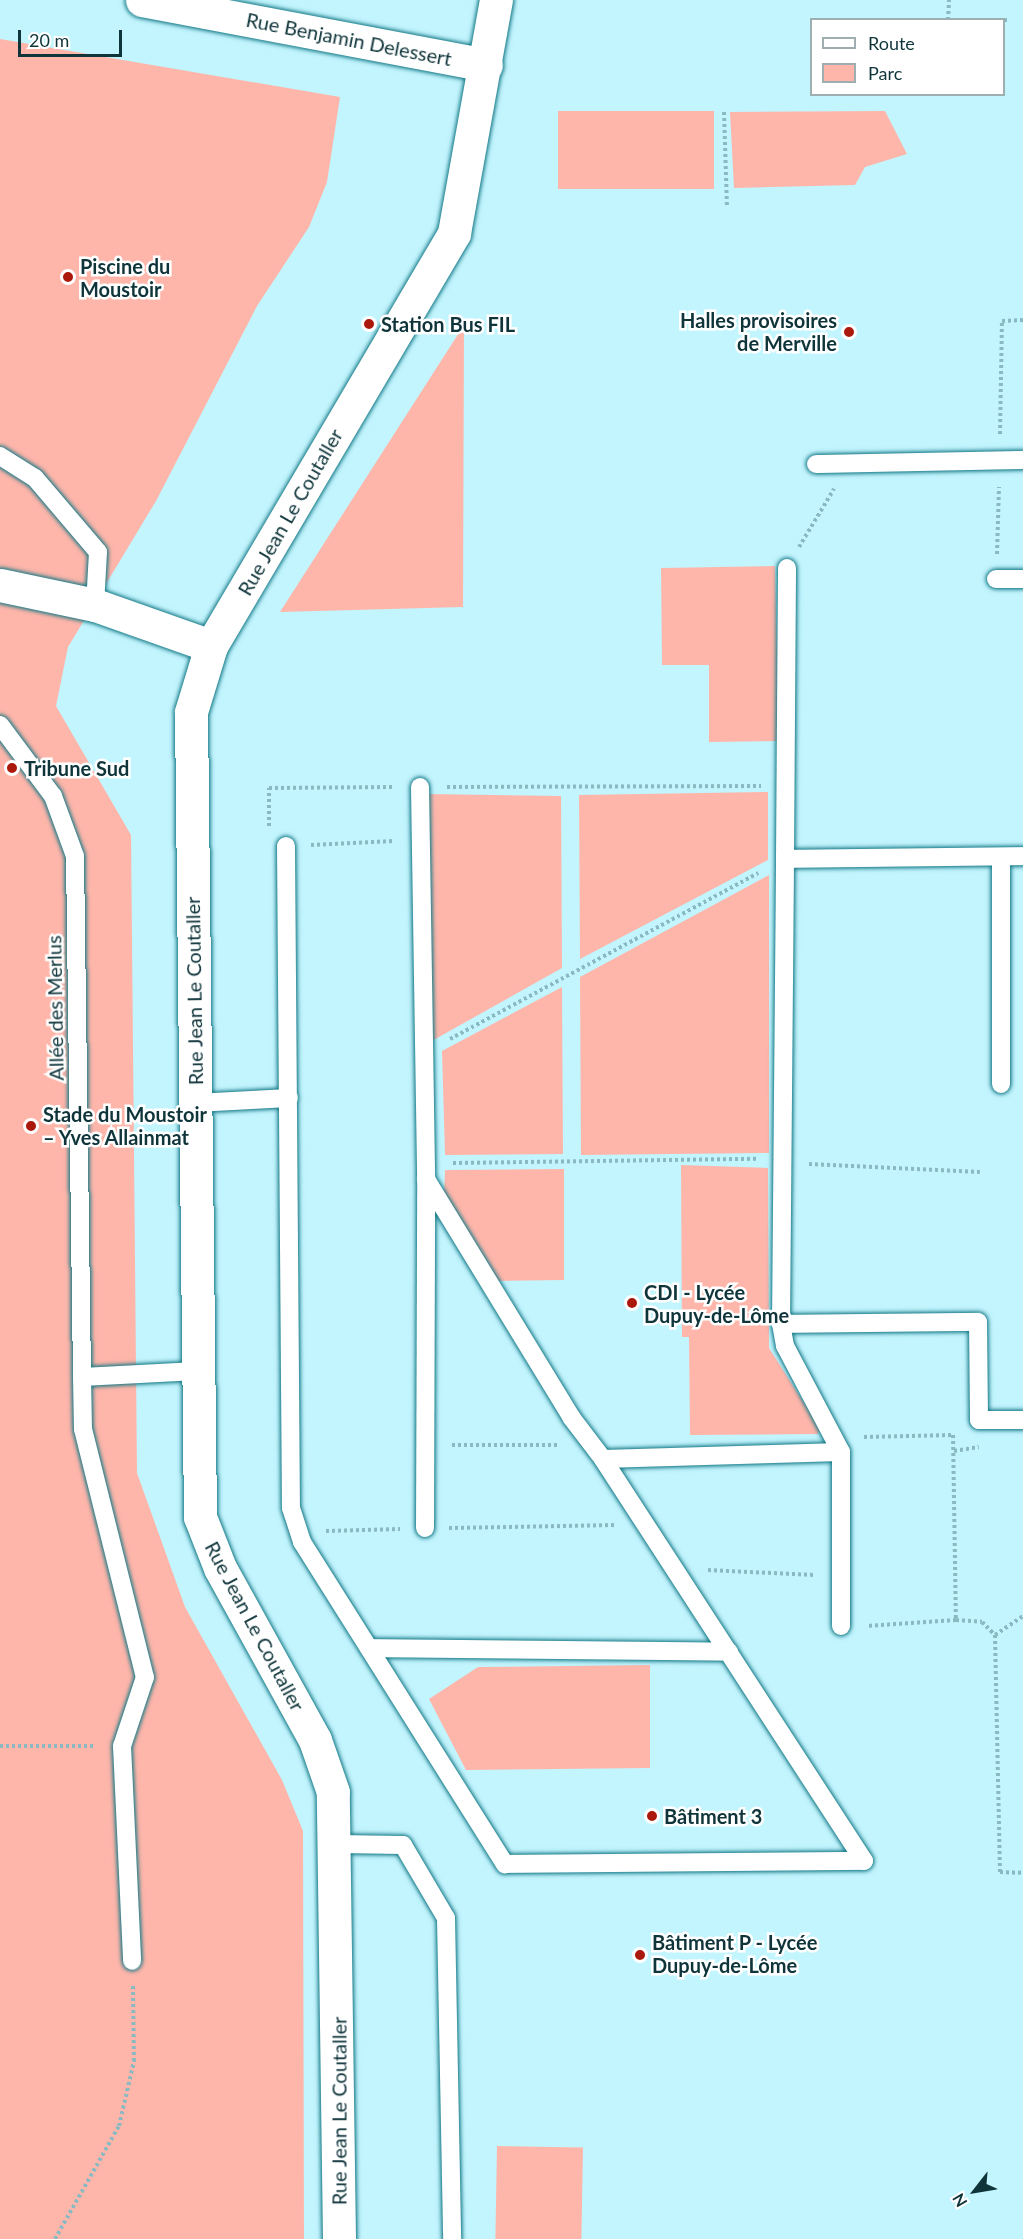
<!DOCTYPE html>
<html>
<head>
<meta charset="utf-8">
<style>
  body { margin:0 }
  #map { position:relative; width:1023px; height:2239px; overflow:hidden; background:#c3f5fe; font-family:Lato,sans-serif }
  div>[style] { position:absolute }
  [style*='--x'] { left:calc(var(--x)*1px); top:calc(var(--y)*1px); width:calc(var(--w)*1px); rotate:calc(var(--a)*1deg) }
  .green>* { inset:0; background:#ffb6aa; transform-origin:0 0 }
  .path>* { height:4px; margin-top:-2px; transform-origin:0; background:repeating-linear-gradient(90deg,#8ab9c1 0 3px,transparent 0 6px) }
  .roads { filter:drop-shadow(0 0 2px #127886) drop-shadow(0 0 2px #127886) }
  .service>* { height:18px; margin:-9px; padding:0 9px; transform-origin:9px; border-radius:9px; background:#fff }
  .minor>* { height:33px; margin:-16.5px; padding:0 16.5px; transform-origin:16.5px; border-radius:16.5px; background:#fff }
  .tertiary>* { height:33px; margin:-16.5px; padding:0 16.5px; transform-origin:16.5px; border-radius:16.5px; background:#fff }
  .dots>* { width:16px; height:16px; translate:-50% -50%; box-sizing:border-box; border:3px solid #fff; border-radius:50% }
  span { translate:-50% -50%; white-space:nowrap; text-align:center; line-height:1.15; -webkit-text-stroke:5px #fff; paint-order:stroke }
  .street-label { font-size:20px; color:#0f353b }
  .poi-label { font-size:20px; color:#0f353b; font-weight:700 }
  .left { translate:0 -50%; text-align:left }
  .right { translate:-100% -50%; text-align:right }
  .legend { position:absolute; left:810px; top:18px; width:195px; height:78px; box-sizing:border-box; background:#fff; border:2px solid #9faeb1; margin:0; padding:8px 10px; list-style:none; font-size:18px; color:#0f353b }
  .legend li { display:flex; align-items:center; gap:12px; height:30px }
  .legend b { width:30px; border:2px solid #9faeb1 }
  .north { position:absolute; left:945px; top:2161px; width:60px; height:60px; -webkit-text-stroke:4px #fff; paint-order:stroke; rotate:239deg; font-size:16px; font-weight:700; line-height:24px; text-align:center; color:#0f353b }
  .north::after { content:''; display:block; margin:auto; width:21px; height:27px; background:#0f353b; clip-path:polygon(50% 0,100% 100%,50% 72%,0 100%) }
  .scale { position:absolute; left:18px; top:30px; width:104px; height:27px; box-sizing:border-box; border:3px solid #0f353b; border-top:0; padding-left:8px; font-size:18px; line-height:21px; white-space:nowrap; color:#0f353b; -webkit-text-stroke:4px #fff; paint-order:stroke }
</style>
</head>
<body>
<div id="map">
  <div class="green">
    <i style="clip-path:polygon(0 39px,340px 97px,327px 182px,309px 227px,257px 306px,156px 501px,68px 647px,56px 706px,131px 835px,137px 1473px,185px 1607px,282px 1780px,303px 1831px,304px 2239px,0 2239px)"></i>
    <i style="left:714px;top:111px;width:78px;height:156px;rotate:90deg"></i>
    <i style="clip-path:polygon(885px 111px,907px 154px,865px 167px,855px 185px,734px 188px,730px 112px)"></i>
    <i style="clip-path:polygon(464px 325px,463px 607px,280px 612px)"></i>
    <i style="clip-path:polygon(775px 566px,779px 741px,709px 742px,709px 665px,662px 665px,661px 568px)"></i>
    <i style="clip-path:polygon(768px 792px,768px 860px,580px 959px,579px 795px)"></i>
    <i style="clip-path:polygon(426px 794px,561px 796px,562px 968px,430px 1042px)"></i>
    <i style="clip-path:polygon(769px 875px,769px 1153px,581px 1155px,580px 977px)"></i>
    <i style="clip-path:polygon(562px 987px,563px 1154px,445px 1155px,442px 1051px)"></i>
    <i style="clip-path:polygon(681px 1165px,768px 1168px,769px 1348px,820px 1428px,818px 1434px,690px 1435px,689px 1337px,682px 1337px)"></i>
    <i style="clip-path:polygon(564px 1169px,564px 1280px,495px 1281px,444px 1197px,445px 1170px)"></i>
    <i style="clip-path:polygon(650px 1665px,650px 1768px,466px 1770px,429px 1699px,478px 1667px)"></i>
    <i style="left:497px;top:2146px;width:86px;height:93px;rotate:1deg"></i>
  </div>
  <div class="path">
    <i style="--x:948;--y:20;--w:20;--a:-87"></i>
    <i style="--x:1004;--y:20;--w:5;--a:0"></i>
    <i style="--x:724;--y:112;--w:95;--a:88.2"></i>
    <i style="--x:1000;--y:434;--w:113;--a:-89"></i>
    <i style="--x:1002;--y:321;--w:21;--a:-3"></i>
    <i style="--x:799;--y:547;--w:68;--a:-58.9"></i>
    <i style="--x:997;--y:554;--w:67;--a:-88.3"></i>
    <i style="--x:447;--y:787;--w:314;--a:-0.2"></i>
    <i style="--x:269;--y:826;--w:38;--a:-90"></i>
    <i style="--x:269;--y:788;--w:126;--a:-0.5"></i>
    <i style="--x:311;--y:845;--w:83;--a:-2.8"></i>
    <i style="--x:450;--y:1039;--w:350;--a:-28.3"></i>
    <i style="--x:453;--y:1163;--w:304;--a:-0.8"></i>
    <i style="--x:809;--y:1164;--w:171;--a:2.7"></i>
    <i style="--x:864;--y:1437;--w:89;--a:-1.3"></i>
    <i style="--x:953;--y:1435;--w:185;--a:89.1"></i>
    <i style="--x:956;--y:1620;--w:90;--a:176.2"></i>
    <i style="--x:452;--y:1445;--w:107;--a:0"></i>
    <i style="--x:954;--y:1451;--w:25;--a:-9"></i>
    <i style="--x:449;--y:1528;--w:167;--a:-1"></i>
    <i style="--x:326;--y:1531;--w:74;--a:-1.5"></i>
    <i style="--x:708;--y:1570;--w:106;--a:2.7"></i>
    <i style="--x:956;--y:1620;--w:26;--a:4"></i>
    <i style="--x:982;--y:1622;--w:18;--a:45"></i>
    <i style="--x:995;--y:1635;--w:237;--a:88.8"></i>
    <i style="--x:1000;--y:1872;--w:23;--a:2"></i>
    <i style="--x:995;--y:1635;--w:34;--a:-34"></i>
    <i style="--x:0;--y:1746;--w:95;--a:0"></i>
    <i style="--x:55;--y:2239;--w:130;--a:-60.5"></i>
    <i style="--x:119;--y:2126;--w:67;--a:-77"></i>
    <i style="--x:134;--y:2061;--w:76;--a:-90.8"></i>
  </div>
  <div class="roads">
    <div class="service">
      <i style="--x:0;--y:456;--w:41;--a:32.2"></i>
      <i style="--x:35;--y:478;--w:97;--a:49.6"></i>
      <i style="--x:98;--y:552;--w:53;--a:93.2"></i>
      <i style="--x:816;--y:464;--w:207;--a:-1.1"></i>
      <i style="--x:996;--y:579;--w:27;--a:0"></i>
      <i style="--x:0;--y:725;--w:89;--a:53.3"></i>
      <i style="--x:53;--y:796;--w:64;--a:69.9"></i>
      <i style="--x:75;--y:856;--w:521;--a:89.23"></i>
      <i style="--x:82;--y:1377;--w:115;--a:-3"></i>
      <i style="--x:420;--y:787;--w:392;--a:89.1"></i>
      <i style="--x:426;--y:1179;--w:279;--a:58.6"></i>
      <i style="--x:571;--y:1417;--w:53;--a:52.7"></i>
      <i style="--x:603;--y:1459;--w:238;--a:-1.7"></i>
      <i style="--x:286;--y:846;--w:662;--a:89.57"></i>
      <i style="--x:291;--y:1508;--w:36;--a:72"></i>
      <i style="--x:302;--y:1542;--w:381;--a:57.8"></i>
      <i style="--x:505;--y:1864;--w:359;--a:-0.5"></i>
      <i style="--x:864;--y:1861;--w:479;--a:-123"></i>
      <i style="--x:1001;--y:857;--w:227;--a:90"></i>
      <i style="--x:785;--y:859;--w:291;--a:-89.6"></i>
      <i style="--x:195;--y:1103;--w:94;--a:-3"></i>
      <i style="--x:781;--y:1324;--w:197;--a:-0.6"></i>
      <i style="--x:978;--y:1322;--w:98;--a:89.4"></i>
      <i style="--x:979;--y:1420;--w:44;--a:0"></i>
      <i style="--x:82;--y:1377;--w:52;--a:88.9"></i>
      <i style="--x:83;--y:1429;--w:256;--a:76"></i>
      <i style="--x:145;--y:1677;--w:73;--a:108.4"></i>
      <i style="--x:122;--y:1746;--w:215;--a:87.3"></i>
      <i style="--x:425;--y:1528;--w:349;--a:-89.8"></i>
      <i style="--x:841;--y:1626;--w:174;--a:-90"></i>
      <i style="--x:841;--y:1452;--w:120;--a:-117.8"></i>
      <i style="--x:785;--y:1346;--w:22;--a:-100"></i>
      <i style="--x:781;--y:1324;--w:465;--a:-89.5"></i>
      <i style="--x:785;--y:859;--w:238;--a:-0.7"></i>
      <i style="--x:369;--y:1648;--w:360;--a:0.6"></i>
      <i style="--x:338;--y:1844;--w:65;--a:0.9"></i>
      <i style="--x:403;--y:1845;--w:85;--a:59.5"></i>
      <i style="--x:446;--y:1918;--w:321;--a:88.9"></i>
    </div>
    <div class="minor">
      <i style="--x:142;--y:0;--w:350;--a:10.7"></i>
      <i style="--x:0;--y:585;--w:97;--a:11.9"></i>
      <i style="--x:95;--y:605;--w:123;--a:19.5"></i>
    </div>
    <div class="tertiary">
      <i style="--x:339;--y:2239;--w:447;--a:-90.8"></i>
      <i style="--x:333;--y:1792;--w:55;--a:-109.1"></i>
      <i style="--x:315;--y:1740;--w:196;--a:-118.9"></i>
      <i style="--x:220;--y:1568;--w:55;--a:-111.4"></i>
      <i style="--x:200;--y:1517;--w:805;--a:-90.64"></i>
      <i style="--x:191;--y:712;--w:69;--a:-73.1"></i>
      <i style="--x:211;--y:646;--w:479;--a:-59.5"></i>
      <i style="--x:454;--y:233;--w:237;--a:-79.8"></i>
    </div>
  </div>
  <div class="dots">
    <i style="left:68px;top:277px;background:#aa190b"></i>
    <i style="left:369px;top:324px;background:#aa190b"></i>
    <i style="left:849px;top:332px;background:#aa190b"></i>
    <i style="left:12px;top:768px;background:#aa190b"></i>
    <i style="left:31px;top:1126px;background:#aa190b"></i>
    <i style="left:632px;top:1303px;background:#aa190b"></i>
    <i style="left:652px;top:1816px;background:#aa190b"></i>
    <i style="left:640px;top:1955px;background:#aa190b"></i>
  </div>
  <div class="street-label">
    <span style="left:349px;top:39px;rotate:11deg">Rue Benjamin Delessert</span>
    <span style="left:290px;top:512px;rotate:-60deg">Rue Jean Le Coutaller</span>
    <span style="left:194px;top:991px;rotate:-91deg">Rue Jean Le Coutaller</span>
    <span style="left:55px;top:1008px;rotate:-91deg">Allée des Merlus</span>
    <span style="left:255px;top:1626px;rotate:62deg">Rue Jean Le Coutaller</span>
    <span style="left:339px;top:2111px;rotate:-90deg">Rue Jean Le Coutaller</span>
  </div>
  <div class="poi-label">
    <span class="left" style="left:80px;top:278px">Piscine du<br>Moustoir</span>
    <span class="right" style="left:837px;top:332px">Halles provisoires<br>de Merville</span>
    <span class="left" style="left:381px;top:324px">Station Bus FIL</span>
    <span class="left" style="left:24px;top:768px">Tribune Sud</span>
    <span class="left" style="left:43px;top:1126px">Stade du Moustoir<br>– Yves Allainmat</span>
    <span class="left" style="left:644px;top:1304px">CDI - Lycée<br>Dupuy-de-Lôme</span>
    <span class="left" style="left:664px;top:1816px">Bâtiment 3</span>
    <span class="left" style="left:652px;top:1954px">Bâtiment P - Lycée<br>Dupuy-de-Lôme</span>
  </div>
  <ul class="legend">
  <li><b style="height:8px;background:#fff"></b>Route</li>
  <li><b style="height:16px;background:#ffb6aa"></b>Parc</li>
  </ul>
  <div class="north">N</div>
  <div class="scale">20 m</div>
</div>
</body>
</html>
